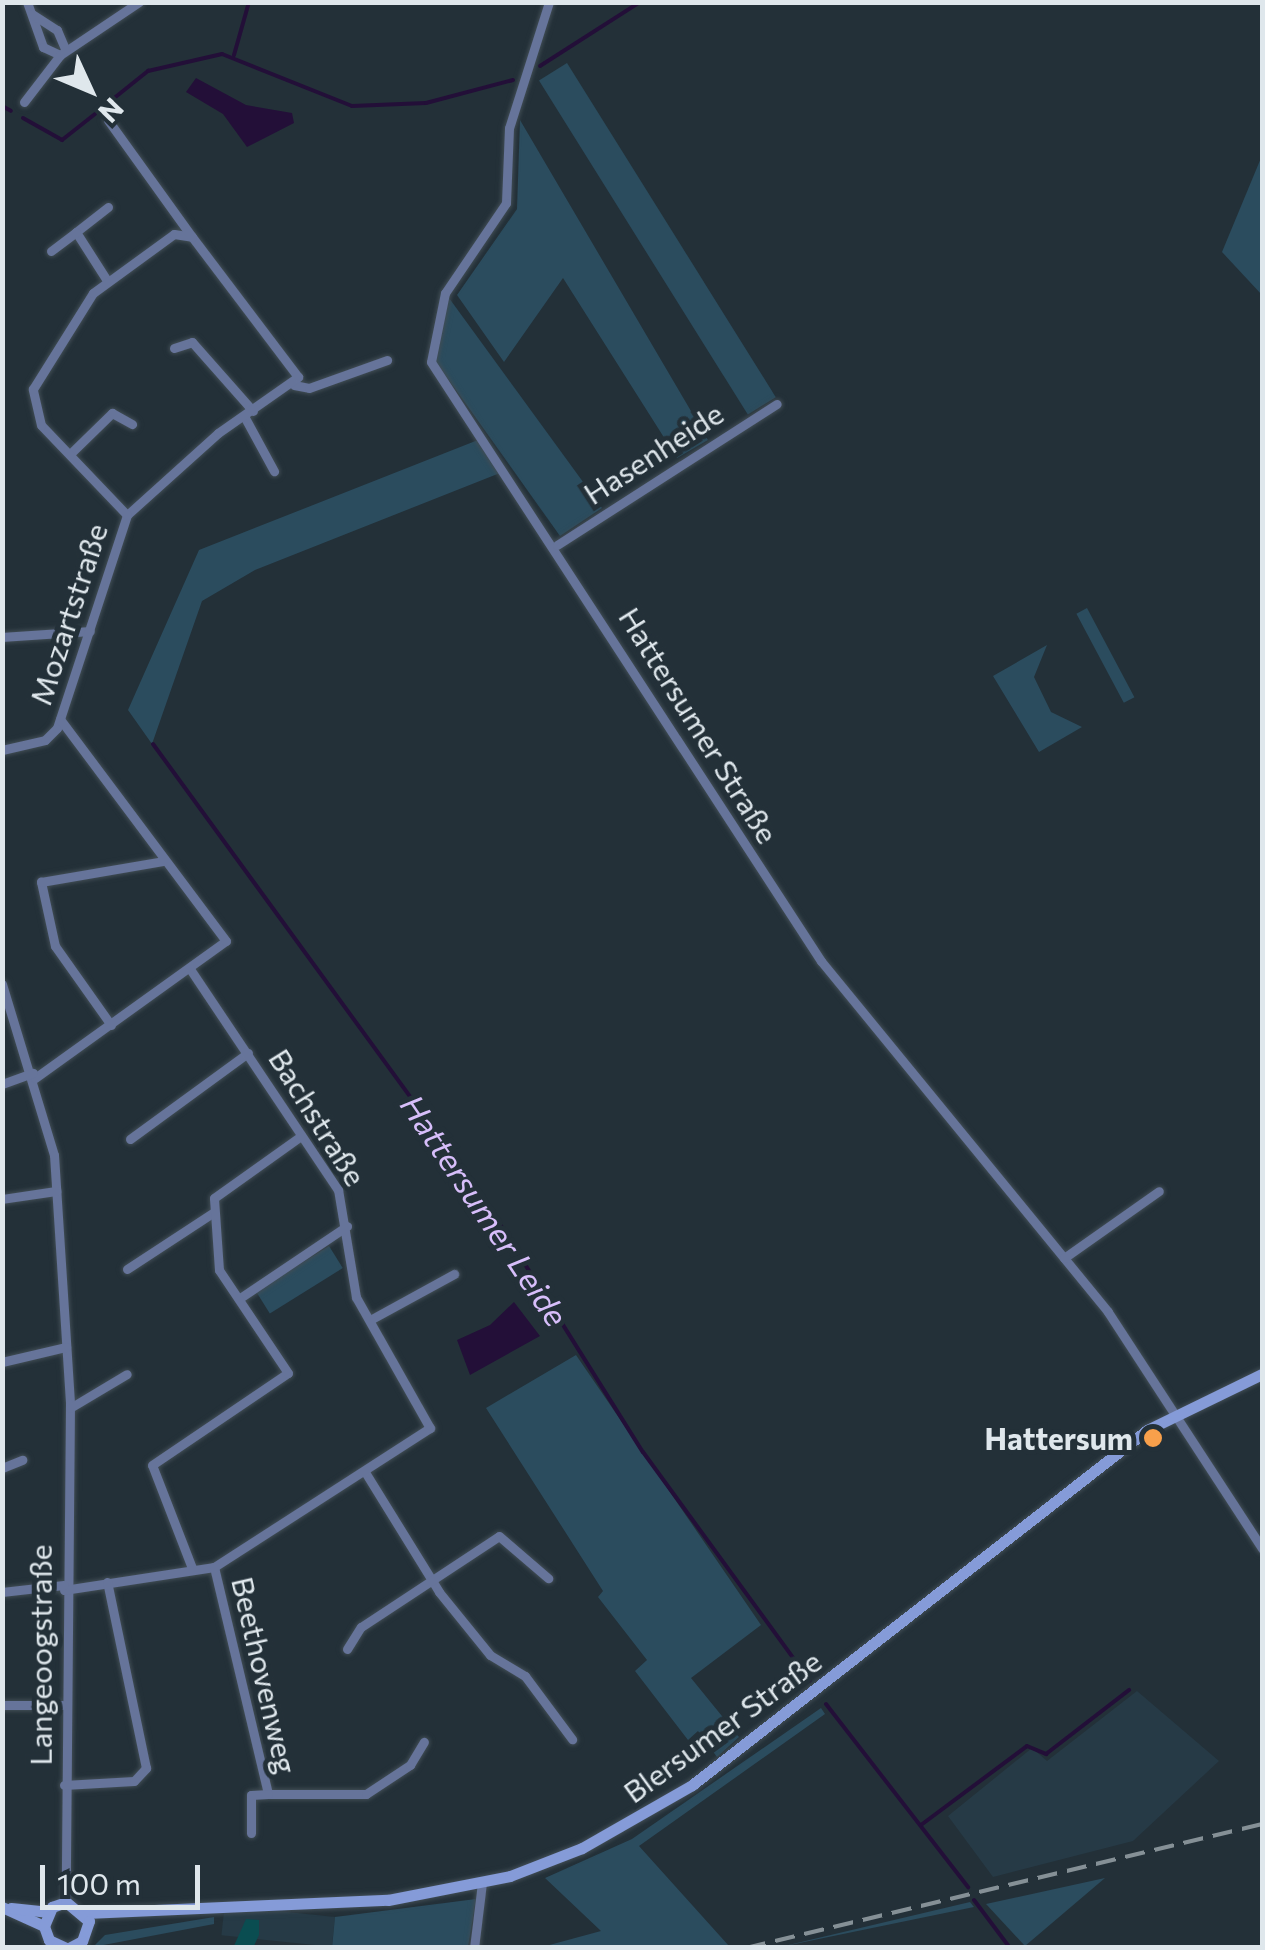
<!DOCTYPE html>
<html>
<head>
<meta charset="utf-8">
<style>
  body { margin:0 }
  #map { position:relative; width:1265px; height:1950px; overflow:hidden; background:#233038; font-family:Commissioner,sans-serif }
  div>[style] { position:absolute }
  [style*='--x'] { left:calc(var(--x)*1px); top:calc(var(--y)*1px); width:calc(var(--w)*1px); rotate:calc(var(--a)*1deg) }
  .built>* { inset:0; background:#263a46; transform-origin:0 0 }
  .green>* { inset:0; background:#2b4c5e; transform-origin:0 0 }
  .water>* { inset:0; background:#230f38 }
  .stream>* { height:4px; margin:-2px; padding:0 2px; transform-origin:2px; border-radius:2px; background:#230f38 }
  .building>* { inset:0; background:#0a4d51 }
  .roads { filter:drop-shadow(0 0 2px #414d55) drop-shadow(0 0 2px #414d55) }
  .street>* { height:9px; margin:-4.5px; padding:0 4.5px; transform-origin:4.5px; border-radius:4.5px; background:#66749a }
  .secondary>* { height:11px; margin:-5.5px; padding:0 5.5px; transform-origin:5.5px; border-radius:5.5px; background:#859bd8 }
  .rail>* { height:4px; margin-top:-2px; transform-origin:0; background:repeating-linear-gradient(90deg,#859096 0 20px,transparent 0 30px) }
  .dots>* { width:28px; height:28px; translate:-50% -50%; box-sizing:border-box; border:5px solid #233038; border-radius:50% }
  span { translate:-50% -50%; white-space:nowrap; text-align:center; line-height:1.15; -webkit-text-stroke:10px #233038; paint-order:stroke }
  .street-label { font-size:30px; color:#dfe7ec }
  .poi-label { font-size:30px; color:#dfe7ec; font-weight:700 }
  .right { translate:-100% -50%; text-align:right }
  .water-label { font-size:32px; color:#d7befa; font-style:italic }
  .frame { position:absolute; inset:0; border:5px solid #dfe7ec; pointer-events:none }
  .north { position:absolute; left:40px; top:40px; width:100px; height:100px; -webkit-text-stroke:8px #233038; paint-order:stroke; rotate:134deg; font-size:28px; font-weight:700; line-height:40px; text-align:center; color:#dfe7ec }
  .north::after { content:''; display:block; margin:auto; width:35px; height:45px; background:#dfe7ec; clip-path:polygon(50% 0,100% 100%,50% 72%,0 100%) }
  .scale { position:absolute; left:40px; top:1865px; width:160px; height:45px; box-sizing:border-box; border:5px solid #dfe7ec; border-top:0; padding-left:12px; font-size:30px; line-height:35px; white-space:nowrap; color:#dfe7ec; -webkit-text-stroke:8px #233038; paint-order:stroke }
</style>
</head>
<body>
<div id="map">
  <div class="built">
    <i style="clip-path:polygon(1137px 1691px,1219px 1761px,1133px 1841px,993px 1877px,948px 1816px,1032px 1748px,1047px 1761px)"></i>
    <i style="left:335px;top:1917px;width:30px;height:111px;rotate:96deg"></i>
  </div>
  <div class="green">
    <i style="left:567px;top:63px;width:394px;height:33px;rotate:58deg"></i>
    <i style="clip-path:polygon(520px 120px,708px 440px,677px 458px,563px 278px,504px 362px,457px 295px,517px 209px)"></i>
    <i style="clip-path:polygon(1261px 158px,1262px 159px,1262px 295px,1222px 252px)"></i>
    <i style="clip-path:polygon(449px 298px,602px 508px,560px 536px,436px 362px)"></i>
    <i style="clip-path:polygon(478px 440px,500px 473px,255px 570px,202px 601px,152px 744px,128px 710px,199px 550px)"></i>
    <i style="left:1087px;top:608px;width:101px;height:12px;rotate:62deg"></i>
    <i style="clip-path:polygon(1047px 645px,1034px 677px,1051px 712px,1082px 727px,1039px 752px,993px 676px)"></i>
    <i style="left:329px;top:1246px;width:26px;height:86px;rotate:58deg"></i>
    <i style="clip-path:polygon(576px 1355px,761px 1625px,691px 1678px,739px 1737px,717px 1757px,698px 1731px,688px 1740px,635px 1671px,647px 1660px,598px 1597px,603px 1591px,486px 1408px)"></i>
    <i style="clip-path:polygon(821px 1708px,825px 1714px,639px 1846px,729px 1946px,542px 1947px,601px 1931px,545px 1878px,632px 1839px)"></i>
    <i style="clip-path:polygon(1105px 1878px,1025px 1946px,986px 1904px)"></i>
    <i style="clip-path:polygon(476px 1899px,468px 1947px,332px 1948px,335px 1917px)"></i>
    <i style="clip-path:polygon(970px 1902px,974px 1907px,780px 1947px)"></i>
    <i style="clip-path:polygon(214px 1917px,214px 1924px,93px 1947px,105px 1935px)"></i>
  </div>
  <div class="water">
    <i style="clip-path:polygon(196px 78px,246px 105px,292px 113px,294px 123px,247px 147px,223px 114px,186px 92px)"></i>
    <i style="clip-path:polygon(514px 1302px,540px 1336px,470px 1375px,457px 1340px,490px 1325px)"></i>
  </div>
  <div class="stream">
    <i style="--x:234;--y:55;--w:55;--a:-74.2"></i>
    <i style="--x:540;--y:66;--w:119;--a:-32.6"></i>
    <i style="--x:2;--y:106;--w:10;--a:29"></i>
    <i style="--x:103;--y:107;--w:58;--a:-38.7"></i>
    <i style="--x:148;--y:71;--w:76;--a:-12.9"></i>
    <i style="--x:222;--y:54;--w:140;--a:21.8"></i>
    <i style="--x:352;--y:106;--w:74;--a:-2.3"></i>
    <i style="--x:426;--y:103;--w:90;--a:-14.8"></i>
    <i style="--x:23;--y:118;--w:45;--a:29.4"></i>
    <i style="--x:62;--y:140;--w:42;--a:-38.2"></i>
    <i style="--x:153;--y:744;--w:553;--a:53.9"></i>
    <i style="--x:479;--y:1191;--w:308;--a:57.9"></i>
    <i style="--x:643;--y:1452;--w:283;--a:53.9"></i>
    <i style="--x:826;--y:1704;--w:232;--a:52.2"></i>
    <i style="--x:921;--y:1825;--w:132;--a:-36.7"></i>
    <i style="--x:1027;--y:1746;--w:21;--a:23"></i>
    <i style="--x:1046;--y:1754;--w:105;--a:-37.6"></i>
    <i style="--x:974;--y:1900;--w:60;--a:53.1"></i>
  </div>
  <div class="building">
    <i style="clip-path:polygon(246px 1919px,259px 1920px,259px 1935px,253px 1948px,233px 1948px)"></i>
  </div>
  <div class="roads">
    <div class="street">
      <i style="--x:27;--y:2;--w:48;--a:70.4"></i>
      <i style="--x:43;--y:47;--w:19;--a:25"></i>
      <i style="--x:60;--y:55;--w:95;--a:-33.9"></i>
      <i style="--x:549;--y:2;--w:132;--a:107.6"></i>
      <i style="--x:509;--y:128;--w:75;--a:92.3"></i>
      <i style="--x:506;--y:203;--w:109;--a:124.1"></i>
      <i style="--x:445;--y:293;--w:70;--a:101.5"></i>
      <i style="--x:431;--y:362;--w:715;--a:56.93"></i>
      <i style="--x:821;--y:961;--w:453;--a:50.7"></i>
      <i style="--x:1108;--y:1312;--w:282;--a:56.9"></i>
      <i style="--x:32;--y:14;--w:30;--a:33"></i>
      <i style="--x:57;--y:30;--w:21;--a:67"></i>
      <i style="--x:24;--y:102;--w:59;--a:-52.5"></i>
      <i style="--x:108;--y:207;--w:41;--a:142"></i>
      <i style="--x:76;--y:232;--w:59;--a:57.4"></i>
      <i style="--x:51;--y:251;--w:31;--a:-37"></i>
      <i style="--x:174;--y:348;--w:19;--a:-18"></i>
      <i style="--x:192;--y:342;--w:92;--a:48.5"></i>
      <i style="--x:294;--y:385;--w:15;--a:11"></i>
      <i style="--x:309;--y:388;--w:83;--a:-19.7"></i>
      <i style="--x:244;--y:416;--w:63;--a:61.4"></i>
      <i style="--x:70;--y:454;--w:59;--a:-44.3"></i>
      <i style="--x:112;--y:413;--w:23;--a:29"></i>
      <i style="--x:127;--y:515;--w:122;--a:-42"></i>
      <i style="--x:218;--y:433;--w:98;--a:-35"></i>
      <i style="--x:298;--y:377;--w:176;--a:-127.1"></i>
      <i style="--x:557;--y:545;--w:261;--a:-32.7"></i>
      <i style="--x:2;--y:637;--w:88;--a:-3.9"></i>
      <i style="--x:2;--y:750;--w:44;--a:-13.1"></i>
      <i style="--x:45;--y:740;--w:17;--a:-45"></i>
      <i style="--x:57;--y:728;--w:224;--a:-71.8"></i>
      <i style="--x:127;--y:515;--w:124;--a:-133.7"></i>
      <i style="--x:41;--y:425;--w:37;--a:-103"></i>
      <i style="--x:33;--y:389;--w:113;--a:-58"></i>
      <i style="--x:93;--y:293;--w:100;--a:-36.1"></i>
      <i style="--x:174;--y:234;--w:18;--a:9"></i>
      <i style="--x:192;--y:237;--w:144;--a:-125.7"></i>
      <i style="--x:2;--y:984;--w:179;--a:73.1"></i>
      <i style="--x:54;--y:1155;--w:250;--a:86.3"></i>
      <i style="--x:70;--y:1404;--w:498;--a:90.5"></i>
      <i style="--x:111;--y:1025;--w:97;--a:-125.3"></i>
      <i style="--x:55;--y:946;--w:66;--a:-102.3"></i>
      <i style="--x:41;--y:882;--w:125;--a:-9.7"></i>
      <i style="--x:35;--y:1078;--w:235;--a:-35.7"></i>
      <i style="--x:226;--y:941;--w:277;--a:-126.8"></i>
      <i style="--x:2;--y:1084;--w:33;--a:-20"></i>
      <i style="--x:130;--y:1139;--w:146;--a:-36.1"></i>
      <i style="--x:2;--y:1199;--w:55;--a:-8.4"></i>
      <i style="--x:1064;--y:1258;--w:116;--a:-35.2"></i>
      <i style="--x:127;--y:1269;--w:104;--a:-33.2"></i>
      <i style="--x:240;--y:1298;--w:129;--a:-33.9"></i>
      <i style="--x:370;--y:1320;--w:96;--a:-28.7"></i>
      <i style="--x:2;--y:1362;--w:66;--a:-13.2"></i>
      <i style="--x:70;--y:1408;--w:66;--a:-30.8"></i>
      <i style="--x:2;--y:1468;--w:22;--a:-22"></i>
      <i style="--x:365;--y:1472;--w:141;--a:58.3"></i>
      <i style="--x:439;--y:1592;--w:81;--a:51"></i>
      <i style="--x:490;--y:1655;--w:41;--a:31"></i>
      <i style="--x:525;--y:1676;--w:79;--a:53.3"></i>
      <i style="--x:214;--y:1567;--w:233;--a:76.6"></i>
      <i style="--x:268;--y:1794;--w:98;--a:0"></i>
      <i style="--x:366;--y:1794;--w:53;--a:-33.4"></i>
      <i style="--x:410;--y:1765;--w:27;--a:-59"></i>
      <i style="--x:192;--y:1568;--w:110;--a:-111.2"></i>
      <i style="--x:152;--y:1465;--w:164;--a:-34.1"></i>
      <i style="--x:288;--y:1373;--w:124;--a:-123.8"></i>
      <i style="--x:219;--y:1270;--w:72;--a:-94"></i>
      <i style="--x:214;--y:1198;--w:107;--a:-35.5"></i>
      <i style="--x:64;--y:1590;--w:152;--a:-8.7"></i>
      <i style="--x:214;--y:1567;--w:257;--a:-32.8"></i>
      <i style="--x:430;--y:1428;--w:150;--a:-119.5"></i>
      <i style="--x:356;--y:1297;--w:109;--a:-99.5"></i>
      <i style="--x:338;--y:1190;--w:266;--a:-123.8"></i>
      <i style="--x:2;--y:1592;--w:62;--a:-6.4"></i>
      <i style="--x:347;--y:1649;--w:26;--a:-58"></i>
      <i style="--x:361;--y:1627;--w:165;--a:-33.4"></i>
      <i style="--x:499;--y:1536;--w:65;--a:40.6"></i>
      <i style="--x:2;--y:1705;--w:60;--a:0"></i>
      <i style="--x:64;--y:1785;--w:70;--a:-3.3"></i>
      <i style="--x:134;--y:1781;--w:18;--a:-47"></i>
      <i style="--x:146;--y:1768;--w:190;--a:-101.8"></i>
      <i style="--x:251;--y:1833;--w:38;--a:-90"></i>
      <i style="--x:251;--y:1795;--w:17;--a:-3"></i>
      <i style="--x:474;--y:1948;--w:65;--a:-83"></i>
    </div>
    <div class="secondary">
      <i style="--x:2;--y:1907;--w:46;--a:24.3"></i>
      <i style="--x:11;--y:1908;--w:36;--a:6"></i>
      <i style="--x:86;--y:1913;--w:302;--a:-2.5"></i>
      <i style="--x:388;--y:1900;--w:124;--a:-11.1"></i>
      <i style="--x:510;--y:1876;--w:77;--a:-21.3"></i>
      <i style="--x:582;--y:1848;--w:127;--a:-29.8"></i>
      <i style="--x:692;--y:1785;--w:577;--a:-37.96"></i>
      <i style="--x:1147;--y:1430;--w:128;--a:-26"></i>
      <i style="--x:66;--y:1948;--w:19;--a:-155"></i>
      <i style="--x:49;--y:1940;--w:15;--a:-110"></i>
      <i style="--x:44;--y:1926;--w:21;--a:-67"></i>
      <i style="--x:52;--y:1907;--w:15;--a:-20"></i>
      <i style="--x:66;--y:1902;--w:30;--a:40"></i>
      <i style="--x:89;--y:1921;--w:21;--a:109"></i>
      <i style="--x:82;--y:1941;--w:15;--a:152"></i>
    </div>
  </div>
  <div class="rail">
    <i style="--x:746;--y:1948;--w:531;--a:-13.51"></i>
  </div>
  <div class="dots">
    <i style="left:1153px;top:1438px;background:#f8a04b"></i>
  </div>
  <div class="street-label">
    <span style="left:653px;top:453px;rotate:-33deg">Hasenheide</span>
    <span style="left:68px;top:614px;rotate:-72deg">Mozartstraße</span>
    <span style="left:699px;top:725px;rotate:58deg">Hattersumer Straße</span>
    <span style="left:318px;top:1117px;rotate:58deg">Bachstraße</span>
    <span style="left:40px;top:1655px;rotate:-90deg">Langeoogstraße</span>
    <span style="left:265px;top:1675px;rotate:77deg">Beethovenweg</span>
    <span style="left:722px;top:1726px;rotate:-36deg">Blersumer Straße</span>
  </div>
  <div class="poi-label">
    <span class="right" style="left:1133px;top:1438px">Hattersum</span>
  </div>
  <div class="water-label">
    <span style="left:485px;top:1210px;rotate:56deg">Hattersumer Leide</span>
  </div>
  <div class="frame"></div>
  <div class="north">N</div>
  <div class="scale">100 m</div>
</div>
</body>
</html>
